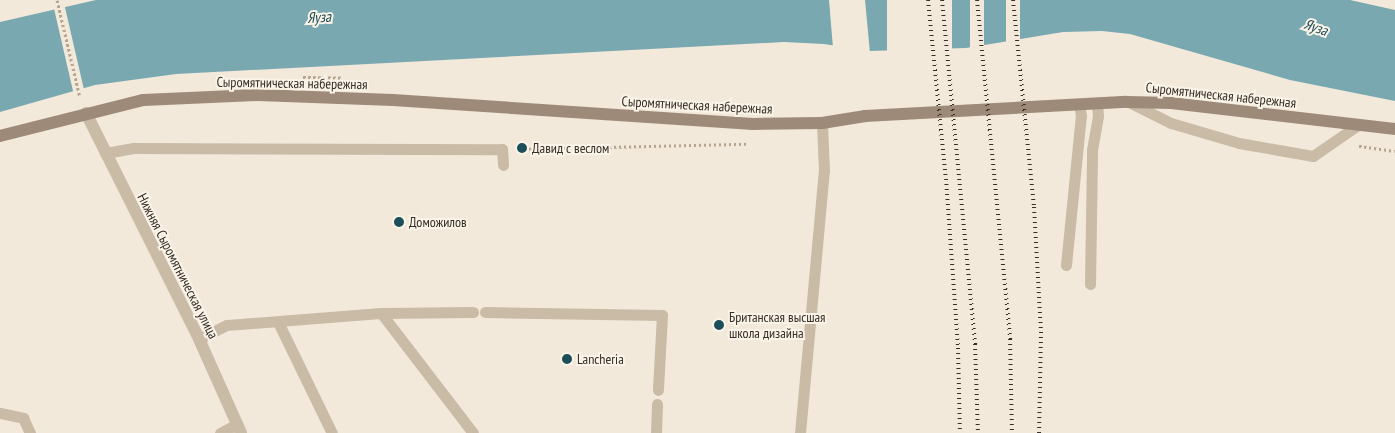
<!DOCTYPE html>
<html>
<head>
<meta charset="utf-8">
<style>
  body { margin:0 }
  #map { position:relative; width:1395px; height:433px; overflow:hidden; background:#f2e9db; font-family:"PT Sans Narrow",sans-serif }
  div>[style] { position:absolute }
  [style*='--x'] { left:calc(var(--x)*1px); top:calc(var(--y)*1px); width:calc(var(--w)*1px); rotate:calc(var(--a)*1deg) }
  .water>* { inset:0; background:#79a8b0 }
  .pier>* { inset:0; background:#f2e9db; transform-origin:0 0 }
  .path>* { height:3px; margin-top:-1.5px; transform-origin:0; background:repeating-linear-gradient(90deg,#b6a591 0 2.5px,transparent 0 5px) }
  .lane>* { height:11px; margin:-5.5px; padding:0 5.5px; transform-origin:5.5px; border-radius:5.5px; background:#cabba6 }
  .street>* { height:12px; margin:-6px; padding:0 6px; transform-origin:6px; border-radius:6px; background:#cabba6 }
  .secondary>* { height:12px; margin:-6px; padding:0 6px; transform-origin:6px; border-radius:6px; background:#9e8a78 }
  .rail>* { height:4px; margin-top:-2px; transform-origin:0; background:repeating-linear-gradient(90deg,#362e27 0 1px,transparent 0 5px) }
  .dots>* { width:14px; height:14px; translate:-50% -50%; box-sizing:border-box; border:2px solid #faf3e7; border-radius:50% }
  span { translate:-50% -50%; white-space:nowrap; text-align:center; line-height:1.15; -webkit-text-stroke:4px #faf3e7; paint-order:stroke }
  .street-label { font-size:14px; color:#362e27 }
  .poi-label { font-size:14px; color:#362e27 }
  .left { translate:0 -50%; text-align:left }
  .water-label { font-size:15px; color:#1c4e59; font-style:italic }
</style>
</head>
<body>
<div id="map">
  <div class="water">
    <i style="clip-path:polygon(96px 0,1350px 0,1395px 10px,1395px 101px,1290px 80px,1130px 34px,1102px 31px,1063px 32px,966px 48px,869px 51px,824px 44px,784px 42px,176px 74px,95px 85px,0 112px,0 22px)"></i>
  </div>
  <div class="pier">
    <i style="clip-path:polygon(829px 0,865px 0,870px 53px,833px 48px)"></i>
    <i style="left:887px;top:0;width:65px;height:53px"></i>
    <i style="left:970px;top:0;width:14px;height:49px"></i>
    <i style="left:1006px;top:0;width:14px;height:43px"></i>
    <i style="left:64px;top:3px;width:90px;height:11px;rotate:77deg"></i>
  </div>
  <div class="path">
    <i style="--x:57;--y:0;--w:100;--a:76.7"></i>
    <i style="--x:303;--y:77;--w:39;--a:1"></i>
    <i style="--x:1359;--y:146;--w:36;--a:8"></i>
    <i style="--x:519;--y:149;--w:228;--a:-1.3"></i>
  </div>
  <div class="lane">
    <i style="--x:1129;--y:102;--w:47;--a:26.6"></i>
    <i style="--x:1171;--y:123;--w:71;--a:16.4"></i>
    <i style="--x:1239;--y:143;--w:75;--a:10"></i>
    <i style="--x:1313;--y:156;--w:55;--a:-34.6"></i>
    <i style="--x:105;--y:153;--w:29;--a:-10"></i>
    <i style="--x:134;--y:148;--w:368;--a:0.2"></i>
    <i style="--x:502;--y:149;--w:16;--a:86"></i>
    <i style="--x:1066;--y:265;--w:150;--a:-84.3"></i>
    <i style="--x:1081;--y:116;--w:12;--a:-99"></i>
    <i style="--x:1090;--y:284;--w:134;--a:-89.1"></i>
    <i style="--x:1092;--y:150;--w:35;--a:-80"></i>
    <i style="--x:1098;--y:116;--w:13;--a:-94"></i>
    <i style="--x:485;--y:312;--w:177;--a:1"></i>
    <i style="--x:662;--y:315;--w:75;--a:93.1"></i>
    <i style="--x:381;--y:313;--w:151;--a:52.5"></i>
    <i style="--x:278;--y:322;--w:123;--a:64.1"></i>
    <i style="--x:199;--y:339;--w:31;--a:-27"></i>
    <i style="--x:227;--y:325;--w:154;--a:-4.5"></i>
    <i style="--x:381;--y:313;--w:92;--a:-0.6"></i>
    <i style="--x:0;--y:413;--w:24;--a:12"></i>
    <i style="--x:23;--y:418;--w:17;--a:65"></i>
    <i style="--x:220;--y:433;--w:19;--a:-28"></i>
    <i style="--x:656;--y:433;--w:29;--a:-88"></i>
    <i style="--x:800;--y:433;--w:263;--a:-84.8"></i>
    <i style="--x:824;--y:171;--w:48;--a:-92.4"></i>
  </div>
  <div class="street">
    <i style="--x:86;--y:113;--w:253;--a:63.4"></i>
    <i style="--x:199;--y:339;--w:103;--a:65.9"></i>
  </div>
  <div class="secondary">
    <i style="--x:0;--y:136;--w:147;--a:-14.1"></i>
    <i style="--x:143;--y:100;--w:115;--a:-2.5"></i>
    <i style="--x:258;--y:95;--w:135;--a:2.1"></i>
    <i style="--x:393;--y:100;--w:361;--a:3.8"></i>
    <i style="--x:753;--y:124;--w:69;--a:-0.8"></i>
    <i style="--x:822;--y:123;--w:44;--a:-9.2"></i>
    <i style="--x:865;--y:116;--w:262;--a:-3.1"></i>
    <i style="--x:1127;--y:102;--w:44;--a:1.3"></i>
    <i style="--x:1171;--y:103;--w:226;--a:6.6"></i>
  </div>
  <div class="rail">
    <i style="--x:928;--y:0;--w:180;--a:84.3"></i>
    <i style="--x:946;--y:179;--w:169;--a:85.9"></i>
    <i style="--x:958;--y:348;--w:85;--a:88.7"></i>
    <i style="--x:942;--y:0;--w:346;--a:84.5"></i>
    <i style="--x:975;--y:344;--w:89;--a:88.1"></i>
    <i style="--x:977;--y:0;--w:341;--a:84.4"></i>
    <i style="--x:1010;--y:339;--w:94;--a:88.8"></i>
    <i style="--x:1013;--y:0;--w:208;--a:84.2"></i>
    <i style="--x:1034;--y:207;--w:125;--a:86.8"></i>
    <i style="--x:1041;--y:332;--w:101;--a:91.1"></i>
  </div>
  <div class="dots">
    <i style="left:522px;top:148px;background:#1c4e59"></i>
    <i style="left:399px;top:222px;background:#1c4e59"></i>
    <i style="left:719px;top:325px;background:#1c4e59"></i>
    <i style="left:567px;top:359px;background:#1c4e59"></i>
  </div>
  <div class="street-label">
    <span style="left:292px;top:83px;rotate:1deg">Сыромятническая набережная</span>
    <span style="left:1221px;top:95px;rotate:6deg">Сыромятническая набережная</span>
    <span style="left:697px;top:105px;rotate:3deg">Сыромятническая набережная</span>
    <span style="left:178px;top:266px;rotate:63deg">Нижняя Сыромятническая улица</span>
  </div>
  <div class="poi-label">
    <span class="left" style="left:532px;top:148px">Давид с веслом</span>
    <span class="left" style="left:409px;top:222px">Доможилов</span>
    <span class="left" style="left:729px;top:325px">Британская высшая<br>школа дизайна</span>
    <span class="left" style="left:577px;top:359px">Lancheria</span>
  </div>
  <div class="water-label">
    <span style="left:319px;top:17px;rotate:-3deg">Яуза</span>
    <span style="left:1316px;top:27px;rotate:19deg">Яуза</span>
  </div>
</div>
</body>
</html>
